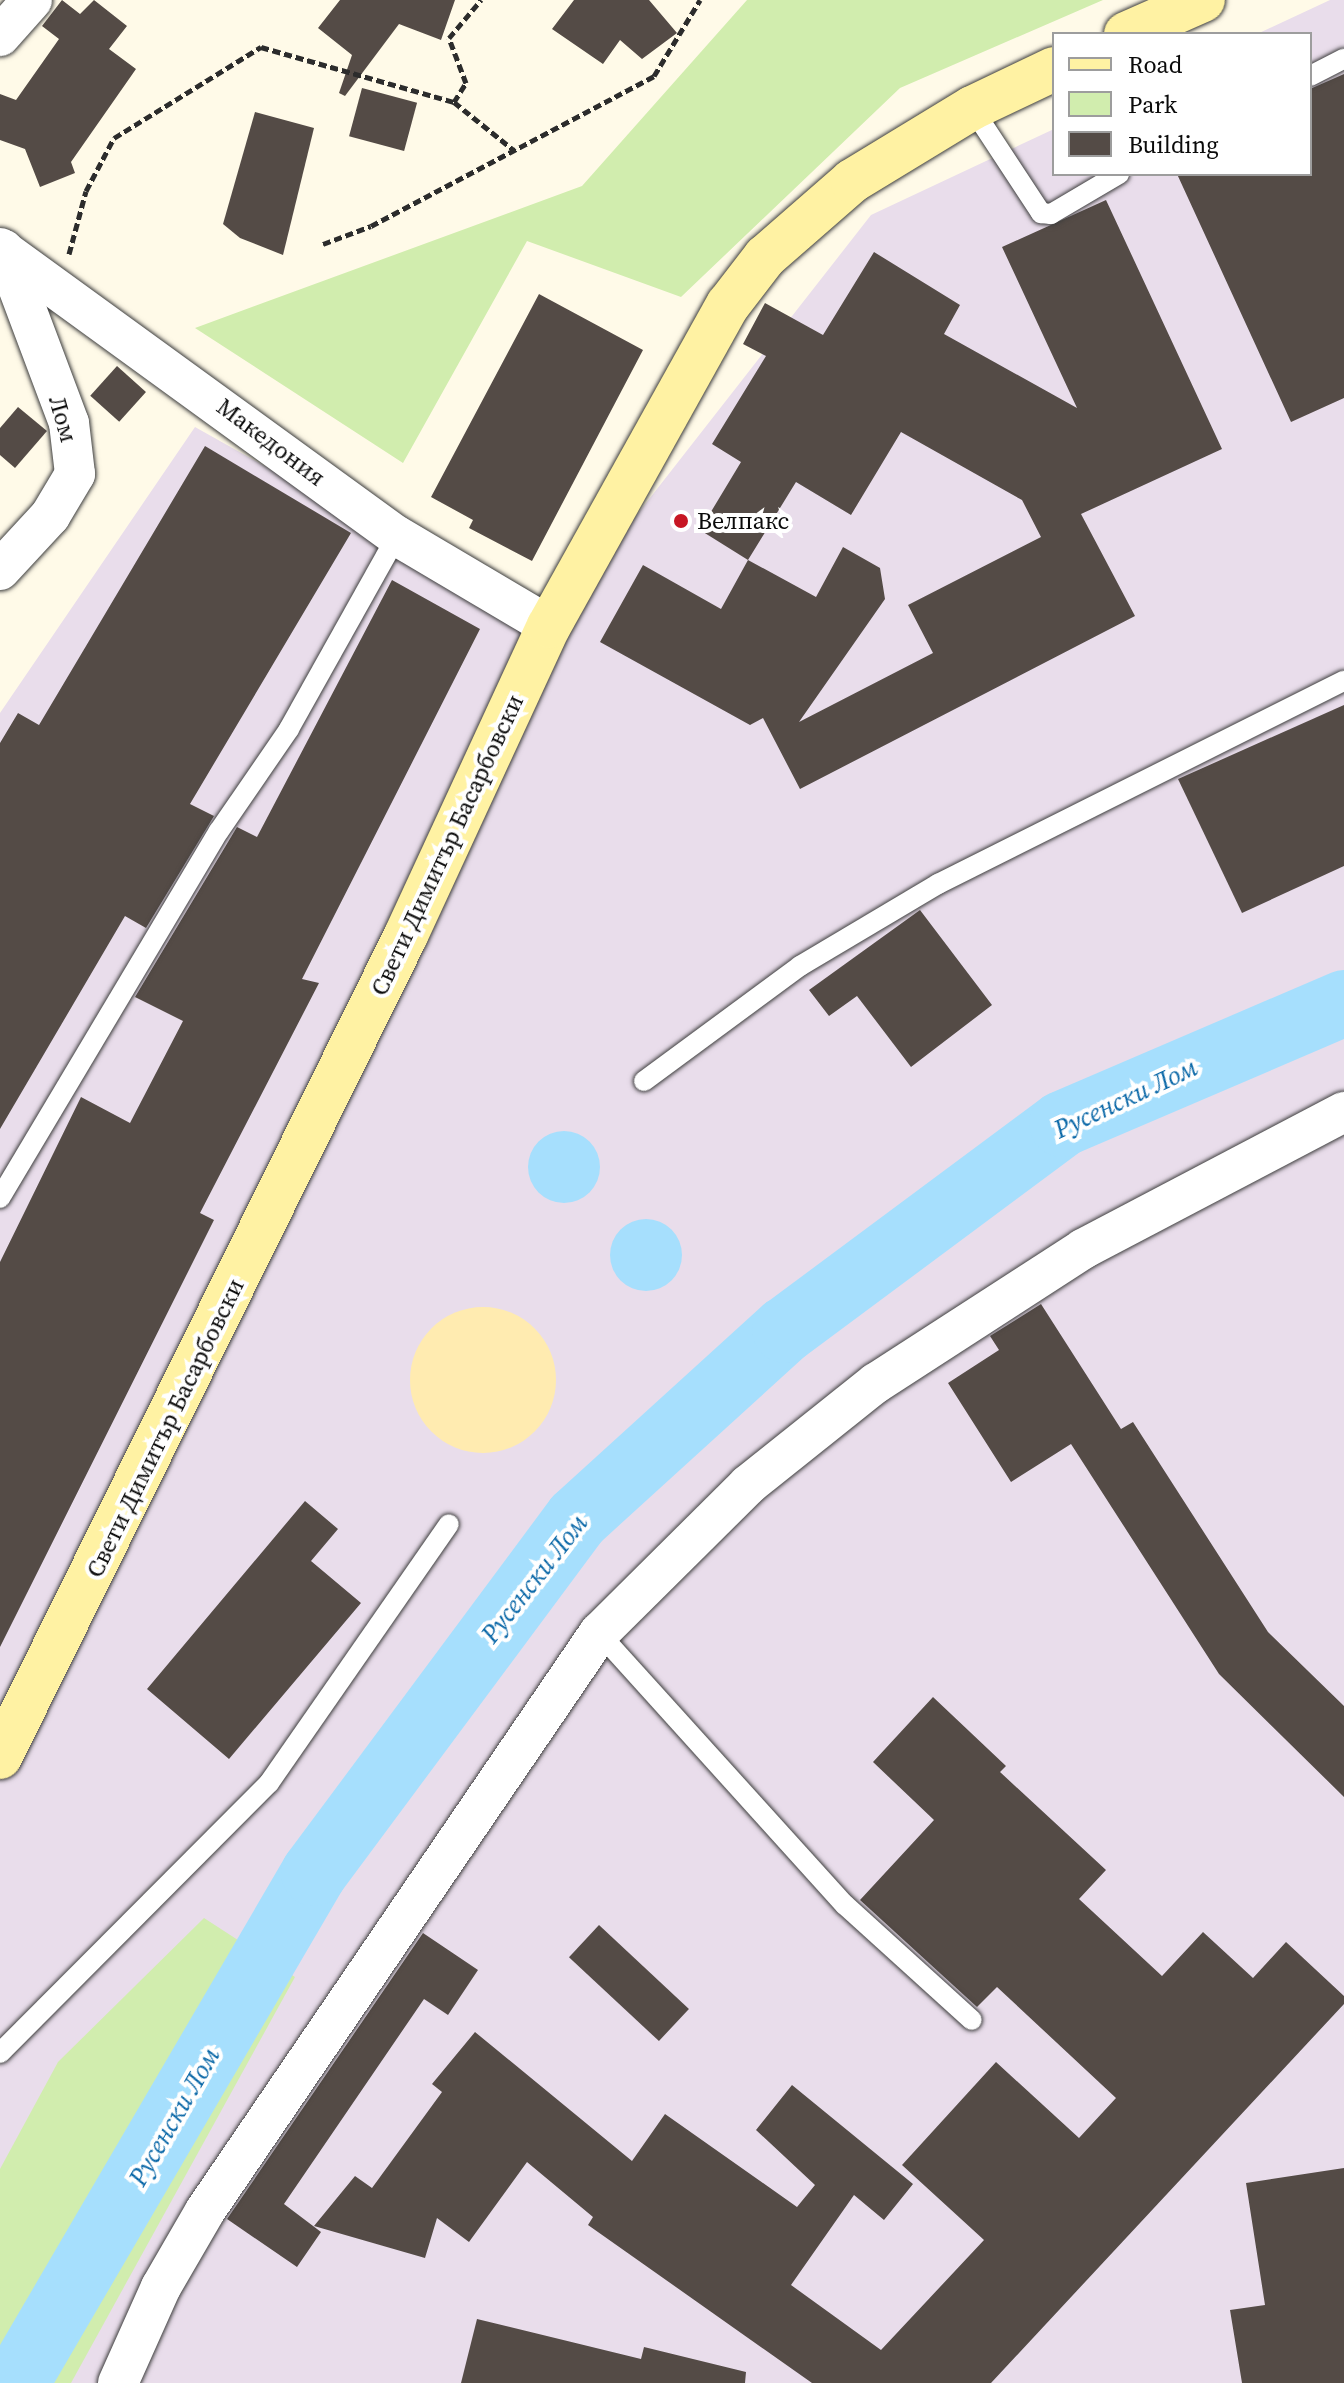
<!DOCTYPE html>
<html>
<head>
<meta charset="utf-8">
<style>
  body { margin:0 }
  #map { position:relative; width:1344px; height:2383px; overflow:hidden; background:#fffae8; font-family:"Source Serif 4",serif }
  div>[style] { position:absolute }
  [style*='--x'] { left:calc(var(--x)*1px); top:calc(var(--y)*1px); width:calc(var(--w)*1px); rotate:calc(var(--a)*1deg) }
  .industrial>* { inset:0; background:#e9ddeb }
  .green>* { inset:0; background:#d1edae }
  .sand>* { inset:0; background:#ffebb0 }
  .round { border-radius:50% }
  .water>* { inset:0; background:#a6dffd }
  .river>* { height:66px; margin:-33px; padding:0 33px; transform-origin:33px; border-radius:33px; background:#a6dffd }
  .building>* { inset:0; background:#544b46; transform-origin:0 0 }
  .path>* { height:5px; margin-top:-2.5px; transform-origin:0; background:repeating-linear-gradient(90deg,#2c2c2c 0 8px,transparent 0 12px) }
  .roads { filter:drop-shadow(0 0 2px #3d3d3d) drop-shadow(0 0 2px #3d3d3d) }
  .lane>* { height:20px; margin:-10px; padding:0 10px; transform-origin:10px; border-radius:10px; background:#fff }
  .street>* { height:40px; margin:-20px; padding:0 20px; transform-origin:20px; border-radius:20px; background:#fff }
  .secondary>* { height:44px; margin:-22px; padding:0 22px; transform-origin:22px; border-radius:22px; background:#fff2a3 }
  .dots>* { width:22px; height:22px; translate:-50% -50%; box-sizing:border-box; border:4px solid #fff; border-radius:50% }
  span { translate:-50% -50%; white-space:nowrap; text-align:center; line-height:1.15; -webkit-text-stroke:8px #fff; paint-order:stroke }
  .street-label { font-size:24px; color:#0a0a0a }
  .poi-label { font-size:24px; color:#0a0a0a }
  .left { translate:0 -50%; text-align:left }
  .water-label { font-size:26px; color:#0967a7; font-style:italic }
  .legend { position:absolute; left:1052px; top:32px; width:260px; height:144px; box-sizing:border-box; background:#fff; border:2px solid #9d9d9d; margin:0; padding:10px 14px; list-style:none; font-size:24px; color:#0a0a0a }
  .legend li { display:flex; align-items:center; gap:16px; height:40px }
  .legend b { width:40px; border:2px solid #9d9d9d }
</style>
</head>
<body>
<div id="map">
  <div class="industrial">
    <i style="clip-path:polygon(1330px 0,1344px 0,1344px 2383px,0 2383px,0 713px,195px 427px,550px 626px,871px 215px,1054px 129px,1054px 174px,1310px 174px,1310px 34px,1257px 34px)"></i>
  </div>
  <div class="green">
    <i style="clip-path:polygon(747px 0,1103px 0,900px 88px,681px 297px,527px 241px,403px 463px,195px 328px,582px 186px)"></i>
    <i style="clip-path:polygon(204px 1918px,295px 1977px,71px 2383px,0 2383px,0 2169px,58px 2062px)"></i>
  </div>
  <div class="sand">
    <i class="round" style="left:410px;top:1307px;width:146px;height:146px"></i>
  </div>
  <div class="water">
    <i class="round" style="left:528px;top:1131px;width:72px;height:72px"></i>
    <i class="round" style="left:610px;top:1219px;width:72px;height:72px"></i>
  </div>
  <div class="river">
    <i style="--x:16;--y:2383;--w:591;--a:-59.7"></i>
    <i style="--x:314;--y:1873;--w:441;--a:-53.4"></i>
    <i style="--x:577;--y:1519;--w:281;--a:-42.3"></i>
    <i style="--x:785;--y:1330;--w:345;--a:-36.6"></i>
    <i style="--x:1062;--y:1124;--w:307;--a:-23.2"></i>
  </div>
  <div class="building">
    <i style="clip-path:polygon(62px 0,80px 14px,94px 0,127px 26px,109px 49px,136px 69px,71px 162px,75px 173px,40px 187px,25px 149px,0 140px,0 94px,16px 100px,59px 39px,42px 26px)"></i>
    <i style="clip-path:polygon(340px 0,455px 0,441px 40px,399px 24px,345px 96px,339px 93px,352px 55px,318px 28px)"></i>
    <i style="clip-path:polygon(574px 0,649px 0,677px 33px,642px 59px,620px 40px,603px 64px,552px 29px)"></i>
    <i style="clip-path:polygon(1344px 74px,1344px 398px,1291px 422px,1177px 174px,1310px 174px,1310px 89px)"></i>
    <i style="left:362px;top:88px;width:57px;height:50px;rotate:15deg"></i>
    <i style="clip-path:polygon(255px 112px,314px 128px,283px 255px,240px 238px,223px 224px)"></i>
    <i style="clip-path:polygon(evenodd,1106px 200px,1222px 449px,1081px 514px,1135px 616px,800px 789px,763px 718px,750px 725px,600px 642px,643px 565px,721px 609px,748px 560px,700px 530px,741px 462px,712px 444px,766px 356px,743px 344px,765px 303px,823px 335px,874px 252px,960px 305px,944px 334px,1077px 408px,1002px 247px,1106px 200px,901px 432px,1022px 500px,1041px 537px,908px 605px,933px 653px,799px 722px,885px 599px,880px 568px,843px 547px,816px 597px,748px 560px,796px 482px,851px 515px,901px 432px)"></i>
    <i style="clip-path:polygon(539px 294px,643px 350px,532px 561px,469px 528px,473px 520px,431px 497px)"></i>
    <i style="left:117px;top:366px;width:39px;height:40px;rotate:42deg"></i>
    <i style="clip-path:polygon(18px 407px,47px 431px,15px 468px,0 455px,0 428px)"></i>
    <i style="clip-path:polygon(205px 446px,351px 533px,190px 804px,214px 816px,146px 928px,125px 916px,0 1129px,0 743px,18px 713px,39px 725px)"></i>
    <i style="clip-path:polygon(392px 580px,480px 629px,302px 979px,319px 983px,200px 1213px,214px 1220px,0 1647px,0 1262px,81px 1097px,130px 1123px,183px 1021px,135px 997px,237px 827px,257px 837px)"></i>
    <i style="clip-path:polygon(1344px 705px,1344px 866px,1242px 913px,1178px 779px)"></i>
    <i style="clip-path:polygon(920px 910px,992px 1005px,911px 1067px,857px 996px,829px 1016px,809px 990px)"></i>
    <i style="clip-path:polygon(1041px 1304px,1121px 1429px,1133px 1422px,1268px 1632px,1344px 1706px,1344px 1797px,1219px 1674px,1071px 1444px,1011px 1482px,948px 1383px,999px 1350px,990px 1336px)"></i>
    <i style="clip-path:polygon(305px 1501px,338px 1529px,311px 1561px,361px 1603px,229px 1759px,147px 1689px)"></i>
    <i style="clip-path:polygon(933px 1697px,1006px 1766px,1000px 1772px,1106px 1870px,1079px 1899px,1162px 1976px,1203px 1932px,1253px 1978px,1286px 1942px,1344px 1996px,1344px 2004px,991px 2383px,812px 2383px,588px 2225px,593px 2217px,527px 2162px,469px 2242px,437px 2218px,425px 2258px,314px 2226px,355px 2176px,372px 2188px,442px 2092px,432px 2084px,475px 2032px,632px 2161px,665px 2114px,797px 2207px,815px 2185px,756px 2130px,792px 2085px,913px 2184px,884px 2220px,854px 2195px,791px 2285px,881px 2350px,984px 2240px,902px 2165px,996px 2062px,1079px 2138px,1116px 2098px,997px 1987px,977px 2007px,860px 1900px,934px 1820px,873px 1762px)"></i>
    <i style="left:599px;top:1925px;width:123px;height:44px;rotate:43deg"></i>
    <i style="clip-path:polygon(423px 1933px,478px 1970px,448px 2015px,424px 1999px,284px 2204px,321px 2232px,297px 2267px,227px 2219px)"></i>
    <i style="clip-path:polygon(1344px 2168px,1344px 2383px,1242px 2383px,1230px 2310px,1265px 2305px,1246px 2183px)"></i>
    <i style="clip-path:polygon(477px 2319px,641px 2359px,644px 2347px,746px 2372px,745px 2383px,461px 2383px)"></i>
  </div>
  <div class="path">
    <i style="--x:454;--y:102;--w:22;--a:-58"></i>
    <i style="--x:466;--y:83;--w:48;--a:-110.7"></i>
    <i style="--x:449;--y:38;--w:50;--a:-49.9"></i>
    <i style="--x:323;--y:244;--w:51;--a:-20.6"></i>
    <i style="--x:371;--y:226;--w:320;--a:-27.9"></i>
    <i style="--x:654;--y:76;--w:89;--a:-58.8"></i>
    <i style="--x:69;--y:254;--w:65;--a:-74.9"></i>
    <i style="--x:86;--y:191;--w:60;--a:-62.2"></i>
    <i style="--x:114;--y:138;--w:173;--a:-31.8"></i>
    <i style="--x:261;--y:47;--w:201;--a:15.9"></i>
    <i style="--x:454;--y:102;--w:78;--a:38.8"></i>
  </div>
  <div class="roads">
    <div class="lane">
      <i style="--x:1310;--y:76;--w:38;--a:-27"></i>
      <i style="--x:972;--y:108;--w:126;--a:56.7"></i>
      <i style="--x:1041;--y:213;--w:10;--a:6"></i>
      <i style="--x:1051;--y:214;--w:79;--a:-30.5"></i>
      <i style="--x:644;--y:1081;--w:194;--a:-36.4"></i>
      <i style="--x:800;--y:966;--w:161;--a:-30.7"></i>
      <i style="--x:938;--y:884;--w:454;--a:-26.6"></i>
      <i style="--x:0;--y:1198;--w:427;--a:-59.2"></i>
      <i style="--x:219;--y:831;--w:124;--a:-55.5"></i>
      <i style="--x:289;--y:729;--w:221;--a:-60.8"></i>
      <i style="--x:599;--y:1633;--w:367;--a:47.9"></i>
      <i style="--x:845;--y:1905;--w:171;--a:42.2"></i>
      <i style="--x:0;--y:2053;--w:381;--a:-45.1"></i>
      <i style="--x:269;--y:1783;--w:315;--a:-55.2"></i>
    </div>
    <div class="street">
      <i style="--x:0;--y:36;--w:48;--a:-48.4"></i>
      <i style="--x:0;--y:248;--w:490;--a:36"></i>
      <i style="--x:397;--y:536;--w:177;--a:30.6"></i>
      <i style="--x:0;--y:570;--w:74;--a:-47.2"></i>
      <i style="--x:50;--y:516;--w:49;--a:-59.2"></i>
      <i style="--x:75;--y:474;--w:51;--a:-96.7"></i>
      <i style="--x:69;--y:423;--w:185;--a:-110.6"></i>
      <i style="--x:118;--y:2383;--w:105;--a:-65.9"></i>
      <i style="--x:161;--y:2287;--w:88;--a:-59.9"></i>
      <i style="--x:205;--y:2211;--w:700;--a:-55.72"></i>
      <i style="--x:599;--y:1633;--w:210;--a:-44.8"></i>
      <i style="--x:748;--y:1485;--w:164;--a:-38.6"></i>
      <i style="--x:876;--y:1383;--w:247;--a:-32.9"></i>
      <i style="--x:1083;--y:1249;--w:295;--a:-27.7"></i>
    </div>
    <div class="secondary">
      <i style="--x:1126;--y:34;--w:84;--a:-23.8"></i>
      <i style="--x:0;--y:1757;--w:917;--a:-63.71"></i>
      <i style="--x:406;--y:935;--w:340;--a:-65.2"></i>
      <i style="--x:549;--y:626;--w:368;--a:-60.9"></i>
      <i style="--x:728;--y:305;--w:61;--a:-52.4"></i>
      <i style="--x:765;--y:257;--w:116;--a:-41.1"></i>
      <i style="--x:852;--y:181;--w:140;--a:-31.3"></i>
      <i style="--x:972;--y:108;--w:91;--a:-25.4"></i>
    </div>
  </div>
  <div class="dots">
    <i style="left:681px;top:521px;background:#c71624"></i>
  </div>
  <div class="street-label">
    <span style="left:63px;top:419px;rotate:74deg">Лом</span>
    <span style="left:271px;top:442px;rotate:37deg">Македония</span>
    <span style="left:447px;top:845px;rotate:-65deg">Свети Димитър Басарбовски</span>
    <span style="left:165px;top:1428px;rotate:-64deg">Свети Димитър Басарбовски</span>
  </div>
  <div class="poi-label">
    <span class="left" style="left:697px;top:521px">Велпакс</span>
  </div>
  <div class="water-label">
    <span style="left:1126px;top:1099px;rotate:-25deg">Русенски Лом</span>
    <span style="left:535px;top:1579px;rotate:-52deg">Русенски Лом</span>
    <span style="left:175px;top:2117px;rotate:-60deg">Русенски Лом</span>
  </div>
  <ul class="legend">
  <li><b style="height:10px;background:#fff2a3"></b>Road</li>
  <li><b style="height:22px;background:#d1edae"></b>Park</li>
  <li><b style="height:22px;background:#544b46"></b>Building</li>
  </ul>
</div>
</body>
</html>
